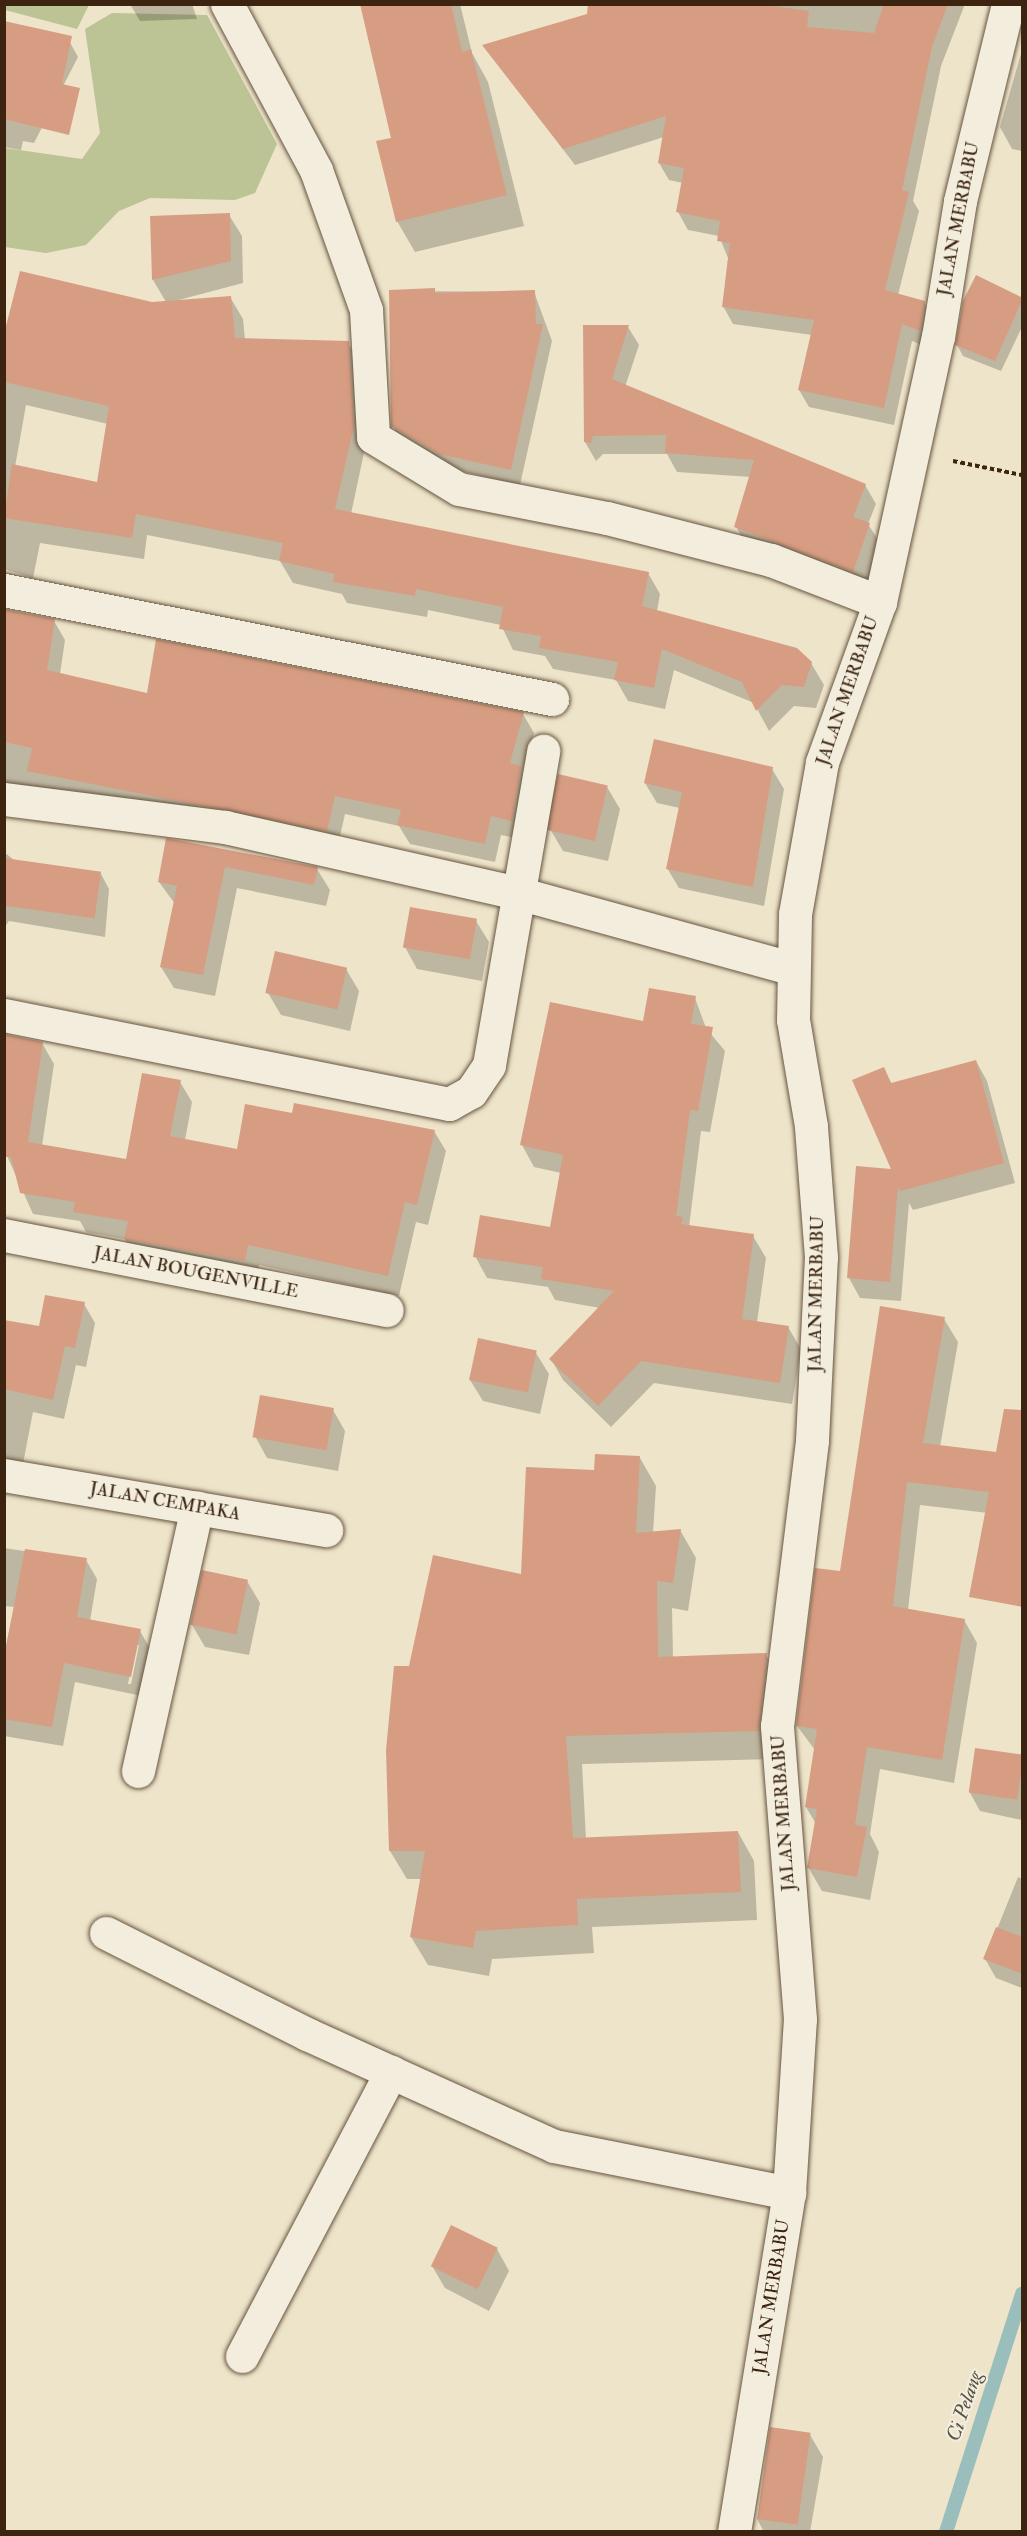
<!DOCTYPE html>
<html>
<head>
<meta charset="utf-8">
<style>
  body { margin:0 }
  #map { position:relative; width:1027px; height:2536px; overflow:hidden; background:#ede4ca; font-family:"IM FELL Double Pica",serif }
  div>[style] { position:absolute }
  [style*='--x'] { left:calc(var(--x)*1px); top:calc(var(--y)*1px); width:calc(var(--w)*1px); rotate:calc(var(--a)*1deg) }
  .green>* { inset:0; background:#bcc394 }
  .shadow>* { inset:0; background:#0003 }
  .stream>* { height:14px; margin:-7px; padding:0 7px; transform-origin:7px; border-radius:7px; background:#9abebc }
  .building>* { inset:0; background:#d79d82; transform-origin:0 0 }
  .path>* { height:4px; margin-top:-2px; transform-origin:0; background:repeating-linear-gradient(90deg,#3c2411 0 4.5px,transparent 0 7.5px) }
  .roads { filter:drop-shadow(0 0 2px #68543f) drop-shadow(0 0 2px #68543f) }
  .minor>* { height:33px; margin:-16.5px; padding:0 16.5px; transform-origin:16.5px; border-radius:16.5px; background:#f3eddd }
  span { translate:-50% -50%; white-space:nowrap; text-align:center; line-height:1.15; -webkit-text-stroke:4.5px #f3eddd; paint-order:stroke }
  .street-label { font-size:18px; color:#3c2411 }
  .water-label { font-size:20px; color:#585244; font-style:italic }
  .frame { position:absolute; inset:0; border:6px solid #3c2411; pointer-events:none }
</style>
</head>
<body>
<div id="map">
  <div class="green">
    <i style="clip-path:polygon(4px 5px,5px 4px,89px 5px,77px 29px,5px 10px)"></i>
    <i style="clip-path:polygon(112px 13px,207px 15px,277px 144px,255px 193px,235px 200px,150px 198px,119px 211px,86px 245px,46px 253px,5px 247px,5px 148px,82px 159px,100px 133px,85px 29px)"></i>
  </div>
  <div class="shadow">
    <i style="clip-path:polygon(130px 4px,192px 4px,197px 19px,140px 21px)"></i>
    <i style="clip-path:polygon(362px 4px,460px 4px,472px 53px,488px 82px,524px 226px,415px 252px,397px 221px,393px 139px)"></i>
    <i style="clip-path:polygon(590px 4px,965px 4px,941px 66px,913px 201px,919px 211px,898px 295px,924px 302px,934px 319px,929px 348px,912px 341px,894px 425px,809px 407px,799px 390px,812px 335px,733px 324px,723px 306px,728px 258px,719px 236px,688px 230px,678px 212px,683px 183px,669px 180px,659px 163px,664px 137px,575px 165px,484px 46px,588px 15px)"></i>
    <i style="clip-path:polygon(4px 24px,67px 37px,78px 57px,34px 143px,23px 141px,21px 150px,4px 147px)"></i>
    <i style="clip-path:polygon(1022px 50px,1022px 151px,1012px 149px,1000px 127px)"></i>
    <i style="clip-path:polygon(evenodd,229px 215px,242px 236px,243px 283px,171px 302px,230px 297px,243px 319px,245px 340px,348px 343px,360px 364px,365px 448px,351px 514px,648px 573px,660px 594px,657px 611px,811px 663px,824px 685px,816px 708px,794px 706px,769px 731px,754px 703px,674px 670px,665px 709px,628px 701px,616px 680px,553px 669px,545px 656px,513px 650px,501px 625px,428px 610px,427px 617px,347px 603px,342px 594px,293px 583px,280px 561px,147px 535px,144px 559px,40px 543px,33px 578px,4px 569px,4px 340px,166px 302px,153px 280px,229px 215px,26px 405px,108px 424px,98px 484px,15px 467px,26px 405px)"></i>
    <i style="clip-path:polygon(976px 277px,1022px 300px,1022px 327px,1001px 371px,963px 356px,957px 345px)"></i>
    <i style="clip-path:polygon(390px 291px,534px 292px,552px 341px,520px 485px,444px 467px,402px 442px,393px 426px)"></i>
    <i style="clip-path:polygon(628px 327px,639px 345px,625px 387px,865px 485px,876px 504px,868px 524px,880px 543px,864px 589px,747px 545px,736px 527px,751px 477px,677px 472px,667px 454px,603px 454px,596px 461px,585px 442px)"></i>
    <i style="clip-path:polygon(4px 611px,54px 621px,65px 640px,60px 674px,148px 695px,523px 714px,534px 733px,523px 772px,522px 839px,501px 835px,495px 862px,410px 844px,399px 826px,345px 814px,337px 849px,4px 783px)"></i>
    <i style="clip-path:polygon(772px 769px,784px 789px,764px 906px,679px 888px,667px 868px,680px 808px,657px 803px,645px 783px)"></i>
    <i style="clip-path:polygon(607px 787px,620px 809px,608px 861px,563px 851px,550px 829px)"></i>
    <i style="clip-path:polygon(167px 840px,317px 869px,330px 890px,326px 906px,237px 888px,215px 996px,174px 988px,161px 967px,175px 904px,159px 882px)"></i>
    <i style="clip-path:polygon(4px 852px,14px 860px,100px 872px,109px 889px,105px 937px,9px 921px,4px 928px)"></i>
    <i style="clip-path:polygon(476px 921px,489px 942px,482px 981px,417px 969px,405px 947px)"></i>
    <i style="clip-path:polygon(346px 969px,359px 991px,350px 1031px,281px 1015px,268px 993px)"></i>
    <i style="clip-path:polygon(695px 998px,706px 1028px,725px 1051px,710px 1132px,701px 1131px,689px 1227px,753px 1236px,766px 1258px,757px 1322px,788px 1327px,801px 1349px,792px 1404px,654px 1383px,611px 1427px,563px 1380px,551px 1359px,600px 1308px,555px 1300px,548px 1287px,487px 1278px,475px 1256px,551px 1229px,561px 1173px,534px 1167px,522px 1145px,644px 1023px)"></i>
    <i style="clip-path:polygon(42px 1043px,54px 1064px,42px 1146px,127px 1161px,180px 1082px,192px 1102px,185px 1140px,238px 1151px,293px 1115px,434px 1131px,446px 1151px,428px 1225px,416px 1222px,399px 1296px,259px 1265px,256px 1281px,137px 1260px,125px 1239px,86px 1232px,80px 1221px,33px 1214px,4px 1149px)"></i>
    <i style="clip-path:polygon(976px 1061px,987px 1081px,1015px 1183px,913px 1210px,909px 1203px,901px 1301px,860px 1298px,849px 1278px,893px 1171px,883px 1069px,892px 1084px)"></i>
    <i style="clip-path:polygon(84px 1304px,95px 1323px,86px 1367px,76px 1365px,64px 1419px,33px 1412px,22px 1469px,4px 1466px,4px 1321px,40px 1328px)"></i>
    <i style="clip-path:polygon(944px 1319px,958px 1342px,940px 1447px,1022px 1517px,920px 1505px,908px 1610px,964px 1620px,977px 1643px,954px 1783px,880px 1769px,870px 1834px,879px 1852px,870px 1900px,822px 1891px,808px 1867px,816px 1824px,806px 1807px,815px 1750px,797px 1726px,841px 1573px)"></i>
    <i style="clip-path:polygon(536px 1353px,549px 1374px,540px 1414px,483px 1401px,470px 1380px)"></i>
    <i style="clip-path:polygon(333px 1410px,345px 1431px,338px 1471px,267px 1458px,255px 1436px)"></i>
    <i style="clip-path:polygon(640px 1458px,656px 1486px,653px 1533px,680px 1530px,696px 1558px,688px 1611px,672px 1608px,673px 1658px,766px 1655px,783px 1683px,774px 1759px,582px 1764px,586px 1839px,738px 1832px,754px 1861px,757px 1920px,592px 1927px,594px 1953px,492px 1959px,489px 1976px,428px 1965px,411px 1937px,422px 1879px,407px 1879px,390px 1851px,388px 1750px,410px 1667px,523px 1576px,595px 1472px)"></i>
    <i style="clip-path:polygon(evenodd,4px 1548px,86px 1560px,97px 1579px,90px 1621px,140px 1631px,151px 1650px,142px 1696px,75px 1682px,63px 1746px,4px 1736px,4px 1655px,14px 1607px,4px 1606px,4px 1548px,136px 1645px,139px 1645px,131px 1684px,128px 1684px,136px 1645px)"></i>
    <i style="clip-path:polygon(247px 1581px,260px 1603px,249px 1655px,205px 1647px,192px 1625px)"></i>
    <i style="clip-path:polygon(1022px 1755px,1022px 1820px,980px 1811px,969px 1791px)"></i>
    <i style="clip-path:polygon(1018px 1877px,1022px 1879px,1022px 1988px,996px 1978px,985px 1959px)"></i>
    <i style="clip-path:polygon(497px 2249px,509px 2271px,489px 2311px,445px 2288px,432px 2266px)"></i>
    <i style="clip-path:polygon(810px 2435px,823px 2457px,810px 2532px,764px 2532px,757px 2519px)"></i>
  </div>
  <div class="stream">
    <i style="--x:946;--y:2532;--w:250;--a:-72.3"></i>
  </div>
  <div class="building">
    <i style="clip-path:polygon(360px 4px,451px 4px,462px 52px,471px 49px,507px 195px,396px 222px,376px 141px,391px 138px)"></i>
    <i style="clip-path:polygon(588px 4px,761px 4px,809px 11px,807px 27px,874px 33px,884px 4px,948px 4px,932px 47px,902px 190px,909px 192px,885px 290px,925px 301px,920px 331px,902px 324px,884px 408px,798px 390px,814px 320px,722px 307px,730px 243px,717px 241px,720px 221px,676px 212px,684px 168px,658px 163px,666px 116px,563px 149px,482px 45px,587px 14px)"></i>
    <i style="clip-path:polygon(4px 21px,72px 36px,62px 84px,80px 88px,69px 135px,4px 119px)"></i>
    <i style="clip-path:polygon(230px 213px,231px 261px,152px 280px,150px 216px)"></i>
    <i style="clip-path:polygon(20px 271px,152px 302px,231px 296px,235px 338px,349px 341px,354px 426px,335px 509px,649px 572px,642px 606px,797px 648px,812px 662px,804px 687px,782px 685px,756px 711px,742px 682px,662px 649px,654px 688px,614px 680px,618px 662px,539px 648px,541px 636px,499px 629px,503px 607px,416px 589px,415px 596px,333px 582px,335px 574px,279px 561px,283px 543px,136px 514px,132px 538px,4px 518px,12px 464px,97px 482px,109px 406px,4px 382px,4px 334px)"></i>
    <i style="clip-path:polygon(976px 275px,1023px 298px,995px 361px,955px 345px,963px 301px)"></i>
    <i style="clip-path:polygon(435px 288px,435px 293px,535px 290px,536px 324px,543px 324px,511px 470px,439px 454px,391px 426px,389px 290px)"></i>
    <i style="clip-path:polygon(583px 325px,629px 325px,612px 379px,866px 484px,853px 517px,870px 523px,853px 572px,734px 527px,754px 460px,665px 453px,666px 435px,593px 436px,591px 443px,584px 442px)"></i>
    <i style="clip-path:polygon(4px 609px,55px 619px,47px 670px,147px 693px,156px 639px,524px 712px,510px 763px,521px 766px,512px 821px,491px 816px,485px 844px,397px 825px,401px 810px,335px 796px,327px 831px,27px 771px,32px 748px,4px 742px)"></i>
    <i style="clip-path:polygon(654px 739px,773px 767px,753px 887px,666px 869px,682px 792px,644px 783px)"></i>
    <i style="left:558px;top:774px;width:51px;height:57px;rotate:13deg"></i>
    <i style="clip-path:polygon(166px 838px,318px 867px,314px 885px,225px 867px,203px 975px,160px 967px,177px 886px,158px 882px)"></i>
    <i style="left:4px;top:858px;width:98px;height:47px;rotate:8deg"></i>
    <i style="left:410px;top:907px;width:68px;height:41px;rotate:10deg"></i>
    <i style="left:275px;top:951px;width:74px;height:43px;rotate:13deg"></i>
    <i style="clip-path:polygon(649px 988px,696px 996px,691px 1024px,713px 1027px,698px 1111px,690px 1110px,676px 1216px,683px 1217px,681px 1224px,754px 1234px,742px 1319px,789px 1326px,780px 1383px,641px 1361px,598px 1406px,549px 1359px,614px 1291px,541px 1279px,543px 1267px,473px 1257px,480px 1215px,550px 1227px,563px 1155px,520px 1145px,550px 1002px,643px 1021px)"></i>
    <i style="clip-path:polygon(4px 1034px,43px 1042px,28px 1142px,126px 1159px,142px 1073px,181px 1080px,170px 1136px,237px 1149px,245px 1104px,292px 1113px,294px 1103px,435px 1130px,417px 1205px,405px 1202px,388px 1276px,248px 1245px,245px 1261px,124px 1239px,128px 1221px,73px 1212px,75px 1202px,20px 1193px,11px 1157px,4px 1157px)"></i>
    <i style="clip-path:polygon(976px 1060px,1004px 1163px,900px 1191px,898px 1186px,890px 1282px,847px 1278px,856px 1166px,891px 1169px,852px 1080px,884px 1067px,891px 1083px)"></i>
    <i style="clip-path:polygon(45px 1295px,85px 1302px,75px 1348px,65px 1346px,53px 1400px,4px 1389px,4px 1320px,39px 1326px)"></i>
    <i style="clip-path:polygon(880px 1306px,945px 1317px,923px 1443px,996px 1452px,1004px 1409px,1023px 1410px,1023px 1607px,969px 1597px,989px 1492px,907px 1482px,893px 1606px,965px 1619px,942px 1760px,867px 1747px,855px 1825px,867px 1827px,857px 1877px,807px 1868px,817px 1809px,805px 1807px,817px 1729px,796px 1726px,815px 1568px,840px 1571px)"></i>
    <i style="left:478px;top:1338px;width:60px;height:43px;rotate:12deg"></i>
    <i style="left:260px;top:1395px;width:75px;height:43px;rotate:10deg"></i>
    <i style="clip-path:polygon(595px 1454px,640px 1456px,636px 1533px,681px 1529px,673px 1583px,657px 1581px,658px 1657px,767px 1653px,759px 1731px,566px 1736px,573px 1838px,738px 1831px,741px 1892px,577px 1899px,578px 1925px,476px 1931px,473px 1948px,410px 1937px,425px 1851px,389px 1851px,386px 1750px,394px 1666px,409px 1666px,433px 1555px,521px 1574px,526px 1467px,594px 1470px)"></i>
    <i style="clip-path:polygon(25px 1549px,87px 1558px,77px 1617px,141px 1629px,131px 1677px,64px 1663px,52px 1727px,4px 1719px,4px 1657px)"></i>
    <i style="left:202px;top:1570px;width:47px;height:56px;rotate:12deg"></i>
    <i style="left:975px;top:1748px;width:49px;height:45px;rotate:8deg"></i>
    <i style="clip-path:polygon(996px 1927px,1023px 1937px,1023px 1974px,983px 1959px)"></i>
    <i style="left:451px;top:2225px;width:52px;height:46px;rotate:26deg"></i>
    <i style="left:770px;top:2427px;width:41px;height:93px;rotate:8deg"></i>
  </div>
  <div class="path">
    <i style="--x:953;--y:461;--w:70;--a:11.5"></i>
  </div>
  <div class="roads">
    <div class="minor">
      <i style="--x:227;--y:4;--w:188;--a:61.8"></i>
      <i style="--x:316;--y:170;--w:149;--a:70.3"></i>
      <i style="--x:366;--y:310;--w:127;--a:86.8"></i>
      <i style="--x:373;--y:437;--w:100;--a:31.2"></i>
      <i style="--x:459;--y:489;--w:151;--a:11.1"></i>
      <i style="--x:607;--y:518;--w:169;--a:14.4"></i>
      <i style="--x:771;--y:560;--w:117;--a:21.1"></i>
      <i style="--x:4;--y:590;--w:559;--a:11.25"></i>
      <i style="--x:4;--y:799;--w:223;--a:7.2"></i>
      <i style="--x:225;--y:827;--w:300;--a:12.7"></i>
      <i style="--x:518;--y:893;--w:282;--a:15.4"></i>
      <i style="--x:4;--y:1015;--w:454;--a:11.3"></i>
      <i style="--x:449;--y:1104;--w:25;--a:-29"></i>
      <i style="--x:471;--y:1092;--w:32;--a:-56"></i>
      <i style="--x:489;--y:1065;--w:319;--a:-80.2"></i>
      <i style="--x:4;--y:1235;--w:390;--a:11.1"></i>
      <i style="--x:4;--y:1475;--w:327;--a:9.7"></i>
      <i style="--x:138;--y:1771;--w:270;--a:-77.4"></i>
      <i style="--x:106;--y:1933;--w:225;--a:26.7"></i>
      <i style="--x:307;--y:2034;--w:271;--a:24.4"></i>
      <i style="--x:554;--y:2146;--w:240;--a:11.3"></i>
      <i style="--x:242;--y:2356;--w:321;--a:-62.3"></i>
      <i style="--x:734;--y:2532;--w:343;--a:-80.8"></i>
      <i style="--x:789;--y:2193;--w:174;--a:-86.4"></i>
      <i style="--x:800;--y:2019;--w:294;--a:-94.5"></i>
      <i style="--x:777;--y:1726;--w:288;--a:-83"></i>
      <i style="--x:812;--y:1440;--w:183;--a:-87.2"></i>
      <i style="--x:821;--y:1257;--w:131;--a:-94.4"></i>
      <i style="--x:811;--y:1126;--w:108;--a:-99.6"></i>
      <i style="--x:793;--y:1020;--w:106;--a:-88.9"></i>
      <i style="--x:795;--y:914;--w:154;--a:-79.9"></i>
      <i style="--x:822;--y:762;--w:170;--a:-70.1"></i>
      <i style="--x:880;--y:602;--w:271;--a:-77.7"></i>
      <i style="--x:938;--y:337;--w:138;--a:-80.8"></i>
      <i style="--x:960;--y:201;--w:203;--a:-76.3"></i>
    </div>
  </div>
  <div class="street-label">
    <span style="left:959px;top:219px;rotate:-79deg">JALAN MERBABU</span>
    <span style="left:848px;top:691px;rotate:-71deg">JALAN MERBABU</span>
    <span style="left:196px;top:1273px;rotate:11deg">JALAN BOUGENVILLE</span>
    <span style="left:817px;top:1294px;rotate:-89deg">JALAN MERBABU</span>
    <span style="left:165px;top:1502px;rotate:10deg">JALAN CEMPAKA</span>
    <span style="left:784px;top:1813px;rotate:-94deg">JALAN MERBABU</span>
    <span style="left:772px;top:2297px;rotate:-81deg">JALAN MERBABU</span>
  </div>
  <div class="water-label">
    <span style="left:964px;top:2406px;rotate:-71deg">Ci Pelang</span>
  </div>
  <div class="frame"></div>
</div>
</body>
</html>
